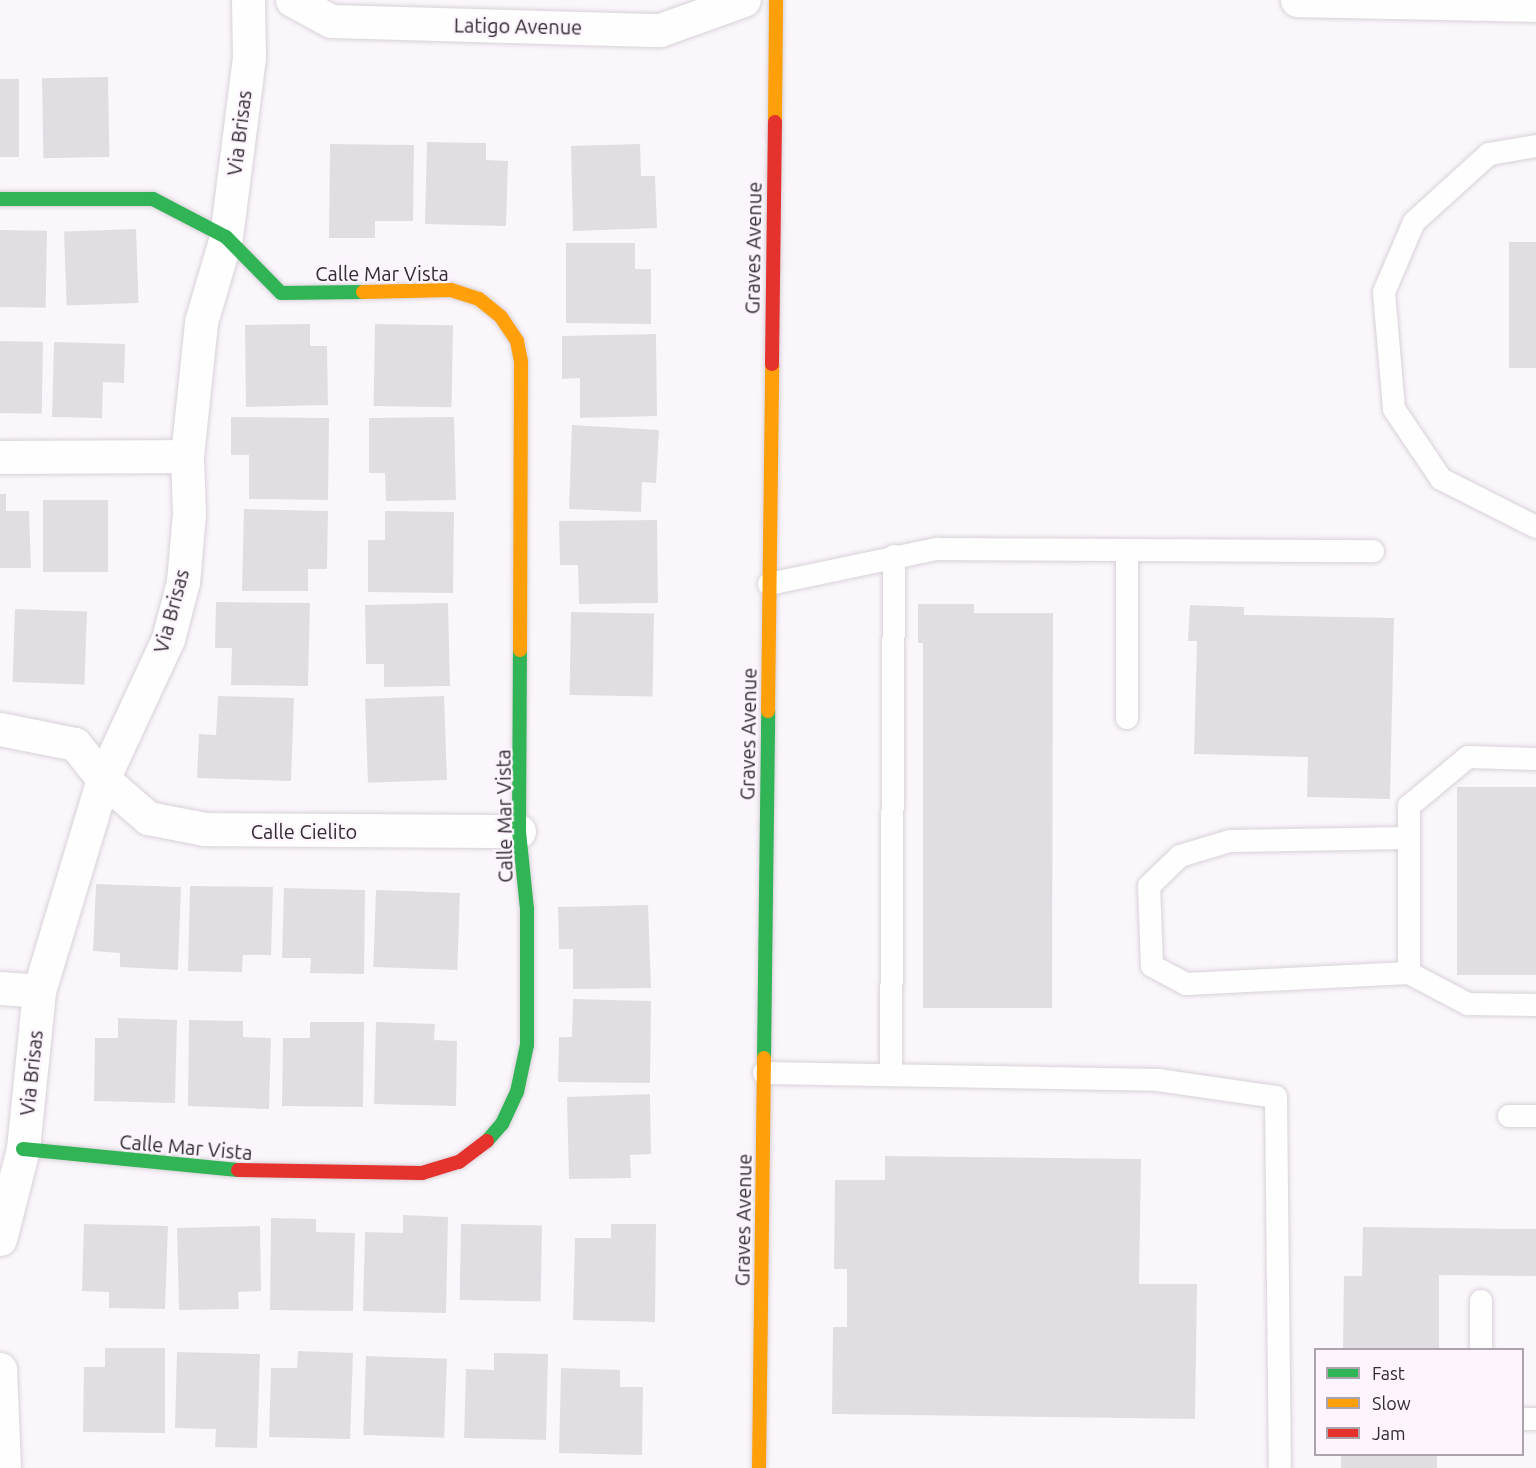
<!DOCTYPE html>
<html>
<head>
<meta charset="utf-8">
<style>
  body { margin:0 }
  #map { position:relative; width:1536px; height:1468px; overflow:hidden; background:#fbf6fc; font-family:Ubuntu,sans-serif }
  div>[style] { position:absolute }
  [style*='--x'] { left:calc(var(--x)*1px); top:calc(var(--y)*1px); width:calc(var(--w)*1px); rotate:calc(var(--a)*1deg) }
  .building>* { inset:0; background:#e1dee3; transform-origin:0 0 }
  .roads { filter:drop-shadow(0 0 2px #d7d2d7) drop-shadow(0 0 2px #d7d2d7) }
  .lane>* { height:22px; margin:-11px; padding:0 11px; transform-origin:11px; border-radius:11px; background:#fefeff }
  .street>* { height:33px; margin:-16.5px; padding:0 16.5px; transform-origin:16.5px; border-radius:16.5px; background:#fefeff }
  .fast>* { height:14px; margin:-7px; padding:0 7px; transform-origin:7px; border-radius:7px; background:#30b455 }
  .slow>* { height:14px; margin:-7px; padding:0 7px; transform-origin:7px; border-radius:7px; background:#ff9f0a }
  .jam>* { height:14px; margin:-7px; padding:0 7px; transform-origin:7px; border-radius:7px; background:#e5322d }
  span { translate:-50% -50%; white-space:nowrap; text-align:center; line-height:1.15; -webkit-text-stroke:4.5px #fdf4fe; paint-order:stroke }
  .street-label { font-size:20px; color:#302c30 }
  .legend { position:absolute; left:1314px; top:1348px; width:210px; height:108px; box-sizing:border-box; background:#fdf4fe; border:2px solid #aba4ac; margin:0; padding:8px 10px; list-style:none; font-size:18px; color:#302c30 }
  .legend li { display:flex; align-items:center; gap:12px; height:30px }
  .legend b { width:30px; border:2px solid #aba4ac }
</style>
</head>
<body>
<div id="map">
  <div class="building">
    <i style="left:108px;top:77px;width:80px;height:66px;rotate:89deg"></i>
    <i style="left:0;top:79px;width:19px;height:78px"></i>
    <i style="clip-path:polygon(427px 142px,486px 143px,486px 160px,508px 161px,506px 226px,425px 224px)"></i>
    <i style="clip-path:polygon(330px 144px,414px 145px,413px 221px,375px 221px,375px 238px,329px 238px)"></i>
    <i style="clip-path:polygon(640px 144px,641px 176px,655px 176px,657px 228px,573px 231px,571px 146px)"></i>
    <i style="left:136px;top:229px;width:74px;height:72px;rotate:88deg"></i>
    <i style="left:0;top:230px;width:47px;height:77px;rotate:1deg"></i>
    <i style="left:1509px;top:242px;width:27px;height:126px"></i>
    <i style="clip-path:polygon(566px 243px,635px 243px,635px 269px,651px 269px,651px 324px,566px 323px)"></i>
    <i style="clip-path:polygon(310px 324px,310px 346px,327px 346px,328px 405px,246px 407px,245px 325px)"></i>
    <i style="left:375px;top:324px;width:78px;height:82px;rotate:1deg"></i>
    <i style="clip-path:polygon(656px 334px,657px 416px,580px 418px,580px 378px,562px 379px,562px 336px)"></i>
    <i style="left:0;top:341px;width:43px;height:72px;rotate:1deg"></i>
    <i style="clip-path:polygon(54px 342px,125px 344px,124px 383px,103px 382px,102px 418px,52px 417px)"></i>
    <i style="clip-path:polygon(231px 417px,329px 418px,328px 500px,249px 499px,249px 455px,231px 455px)"></i>
    <i style="clip-path:polygon(454px 417px,456px 500px,386px 501px,385px 473px,369px 473px,369px 418px)"></i>
    <i style="clip-path:polygon(572px 425px,659px 430px,656px 483px,642px 482px,641px 512px,569px 509px)"></i>
    <i style="clip-path:polygon(0 494px,6px 494px,6px 511px,29px 511px,31px 568px,0 568px)"></i>
    <i style="left:43px;top:500px;width:65px;height:72px"></i>
    <i style="clip-path:polygon(244px 509px,328px 511px,327px 569px,308px 569px,308px 591px,242px 591px)"></i>
    <i style="clip-path:polygon(385px 511px,454px 512px,453px 593px,368px 592px,368px 540px,385px 540px)"></i>
    <i style="clip-path:polygon(657px 520px,658px 603px,579px 604px,578px 565px,560px 565px,559px 521px)"></i>
    <i style="clip-path:polygon(216px 602px,310px 603px,308px 686px,231px 685px,232px 648px,215px 648px)"></i>
    <i style="clip-path:polygon(448px 603px,450px 686px,384px 687px,384px 664px,366px 664px,365px 605px)"></i>
    <i style="clip-path:polygon(918px 604px,974px 604px,974px 613px,1053px 613px,1052px 1008px,923px 1008px,923px 643px,918px 643px)"></i>
    <i style="clip-path:polygon(1190px 605px,1244px 607px,1244px 615px,1394px 618px,1390px 799px,1307px 797px,1308px 757px,1194px 754px,1197px 641px,1188px 641px)"></i>
    <i style="left:15px;top:609px;width:72px;height:73px;rotate:2deg"></i>
    <i style="left:571px;top:612px;width:83px;height:83px;rotate:1deg"></i>
    <i style="clip-path:polygon(218px 696px,294px 698px,291px 781px,197px 778px,199px 734px,216px 735px)"></i>
    <i style="left:444px;top:696px;width:84px;height:79px;rotate:88deg"></i>
    <i style="left:1457px;top:787px;width:79px;height:188px"></i>
    <i style="clip-path:polygon(96px 884px,181px 887px,178px 970px,120px 967px,120px 953px,93px 951px)"></i>
    <i style="clip-path:polygon(190px 886px,273px 887px,271px 955px,243px 955px,242px 972px,188px 971px)"></i>
    <i style="clip-path:polygon(284px 888px,365px 890px,364px 974px,310px 973px,311px 958px,282px 958px)"></i>
    <i style="left:376px;top:890px;width:84px;height:77px;rotate:2deg"></i>
    <i style="clip-path:polygon(648px 905px,651px 988px,573px 989px,573px 949px,559px 949px,558px 907px)"></i>
    <i style="clip-path:polygon(573px 999px,651px 1001px,650px 1083px,558px 1082px,559px 1037px,572px 1037px)"></i>
    <i style="clip-path:polygon(118px 1018px,177px 1020px,175px 1103px,94px 1101px,95px 1038px,118px 1038px)"></i>
    <i style="clip-path:polygon(189px 1020px,243px 1021px,243px 1037px,271px 1038px,269px 1109px,188px 1106px)"></i>
    <i style="clip-path:polygon(310px 1022px,364px 1022px,363px 1107px,282px 1106px,283px 1038px,310px 1038px)"></i>
    <i style="clip-path:polygon(376px 1022px,435px 1024px,434px 1040px,457px 1041px,456px 1106px,374px 1104px)"></i>
    <i style="clip-path:polygon(650px 1094px,651px 1154px,630px 1155px,631px 1178px,569px 1179px,567px 1097px)"></i>
    <i style="clip-path:polygon(885px 1156px,1141px 1159px,1139px 1284px,1197px 1284px,1195px 1419px,832px 1414px,833px 1327px,847px 1327px,847px 1269px,834px 1269px,835px 1180px,885px 1180px)"></i>
    <i style="clip-path:polygon(403px 1215px,448px 1217px,446px 1313px,363px 1311px,365px 1232px,403px 1233px)"></i>
    <i style="clip-path:polygon(271px 1218px,316px 1219px,316px 1232px,355px 1233px,353px 1311px,270px 1310px)"></i>
    <i style="clip-path:polygon(84px 1224px,168px 1226px,165px 1309px,109px 1308px,109px 1292px,82px 1291px)"></i>
    <i style="left:461px;top:1224px;width:81px;height:76px;rotate:1deg"></i>
    <i style="clip-path:polygon(611px 1224px,656px 1224px,655px 1322px,573px 1320px,575px 1238px,611px 1238px)"></i>
    <i style="clip-path:polygon(260px 1226px,261px 1291px,238px 1292px,239px 1309px,179px 1310px,177px 1228px)"></i>
    <i style="clip-path:polygon(1363px 1227px,1536px 1229px,1536px 1276px,1439px 1275px,1439px 1350px,1343px 1350px,1344px 1276px,1362px 1276px)"></i>
    <i style="clip-path:polygon(105px 1348px,165px 1348px,165px 1433px,83px 1432px,84px 1367px,105px 1367px)"></i>
    <i style="clip-path:polygon(298px 1351px,353px 1353px,350px 1439px,269px 1437px,271px 1368px,297px 1368px)"></i>
    <i style="clip-path:polygon(177px 1352px,260px 1354px,257px 1448px,215px 1447px,216px 1429px,175px 1428px)"></i>
    <i style="clip-path:polygon(494px 1353px,548px 1354px,546px 1440px,464px 1438px,466px 1369px,494px 1370px)"></i>
    <i style="left:366px;top:1356px;width:81px;height:79px;rotate:2deg"></i>
    <i style="clip-path:polygon(561px 1368px,620px 1370px,620px 1387px,643px 1387px,642px 1455px,559px 1453px)"></i>
    <i style="left:1341px;top:1454px;width:96px;height:14px"></i>
  </div>
  <div class="roads">
    <div class="lane">
      <i style="--x:1536;--y:146;--w:48;--a:170.3"></i>
      <i style="--x:1489;--y:154;--w:101;--a:137.8"></i>
      <i style="--x:1414;--y:222;--w:76;--a:113.2"></i>
      <i style="--x:1384;--y:292;--w:117;--a:85.1"></i>
      <i style="--x:1394;--y:409;--w:84;--a:56.1"></i>
      <i style="--x:1441;--y:479;--w:106;--a:26.8"></i>
      <i style="--x:769;--y:584;--w:172;--a:-11.8"></i>
      <i style="--x:937;--y:549;--w:436;--a:0.3"></i>
      <i style="--x:1127;--y:718;--w:168;--a:-90"></i>
      <i style="--x:1536;--y:759;--w:68;--a:-178.3"></i>
      <i style="--x:1468;--y:757;--w:77;--a:140.3"></i>
      <i style="--x:1409;--y:806;--w:167;--a:90"></i>
      <i style="--x:1409;--y:973;--w:67;--a:27.7"></i>
      <i style="--x:1468;--y:1004;--w:68;--a:0.8"></i>
      <i style="--x:1409;--y:973;--w:223;--a:177.2"></i>
      <i style="--x:1186;--y:984;--w:38;--a:-152"></i>
      <i style="--x:1152;--y:966;--w:80;--a:-92.1"></i>
      <i style="--x:1149;--y:886;--w:43;--a:-44.1"></i>
      <i style="--x:1180;--y:856;--w:52;--a:-16.7"></i>
      <i style="--x:1230;--y:841;--w:179;--a:-1"></i>
      <i style="--x:764;--y:1073;--w:394;--a:1"></i>
      <i style="--x:1158;--y:1080;--w:119;--a:8.2"></i>
      <i style="--x:1276;--y:1097;--w:371;--a:89.4"></i>
      <i style="--x:891;--y:1074;--w:518;--a:-89.67"></i>
      <i style="--x:1509;--y:1116;--w:27;--a:0"></i>
      <i style="--x:1481;--y:1350;--w:49;--a:-90"></i>
      <i style="--x:1522;--y:1419;--w:14;--a:0"></i>
    </div>
    <div class="street">
      <i style="--x:292;--y:0;--w:44;--a:28.3"></i>
      <i style="--x:331;--y:21;--w:329;--a:1.6"></i>
      <i style="--x:660;--y:30;--w:89;--a:-19.7"></i>
      <i style="--x:1297;--y:0;--w:239;--a:1.2"></i>
      <i style="--x:0;--y:457;--w:187;--a:-0.3"></i>
      <i style="--x:0;--y:729;--w:76;--a:11.3"></i>
      <i style="--x:75;--y:744;--w:45;--a:51.3"></i>
      <i style="--x:103;--y:779;--w:60;--a:40.9"></i>
      <i style="--x:148;--y:818;--w:58;--a:10.9"></i>
      <i style="--x:205;--y:829;--w:314;--a:0.4"></i>
      <i style="--x:0;--y:988;--w:39;--a:4"></i>
      <i style="--x:0;--y:1239;--w:93;--a:-75.7"></i>
      <i style="--x:23;--y:1149;--w:159;--a:-84.2"></i>
      <i style="--x:39;--y:991;--w:221;--a:-73.2"></i>
      <i style="--x:103;--y:779;--w:154;--a:-65.1"></i>
      <i style="--x:168;--y:639;--w:59;--a:-75.3"></i>
      <i style="--x:183;--y:582;--w:68;--a:-85"></i>
      <i style="--x:189;--y:514;--w:58;--a:-92"></i>
      <i style="--x:187;--y:456;--w:135;--a:-84"></i>
      <i style="--x:201;--y:322;--w:89;--a:-73.6"></i>
      <i style="--x:226;--y:237;--w:181;--a:-82.7"></i>
      <i style="--x:249;--y:57;--w:57;--a:-91"></i>
      <i style="--x:0;--y:1369;--w:99;--a:87.7"></i>
    </div>
    <div class="fast">
      <i style="--x:0;--y:199;--w:153;--a:0"></i>
      <i style="--x:153;--y:199;--w:82;--a:27.5"></i>
      <i style="--x:226;--y:237;--w:78;--a:45.5"></i>
      <i style="--x:281;--y:293;--w:82;--a:-0.7"></i>
      <i style="--x:764;--y:1058;--w:347;--a:-89.3"></i>
      <i style="--x:487;--y:1141;--w:23;--a:-49"></i>
      <i style="--x:502;--y:1124;--w:35;--a:-65"></i>
      <i style="--x:517;--y:1092;--w:48;--a:-78"></i>
      <i style="--x:527;--y:1045;--w:136;--a:-90"></i>
      <i style="--x:527;--y:909;--w:78;--a:-95.9"></i>
      <i style="--x:519;--y:831;--w:181;--a:-89.7"></i>
      <i style="--x:23;--y:1149;--w:216;--a:5.6"></i>
    </div>
    <div class="slow">
      <i style="--x:775;--y:122;--w:122;--a:-89.5"></i>
      <i style="--x:363;--y:292;--w:88;--a:-1.3"></i>
      <i style="--x:451;--y:290;--w:29;--a:18"></i>
      <i style="--x:479;--y:299;--w:28;--a:39"></i>
      <i style="--x:501;--y:317;--w:29;--a:56"></i>
      <i style="--x:517;--y:341;--w:20;--a:79"></i>
      <i style="--x:521;--y:361;--w:289;--a:90.2"></i>
      <i style="--x:768;--y:711;--w:347;--a:-89.3"></i>
      <i style="--x:759;--y:1468;--w:410;--a:-89.3"></i>
    </div>
    <div class="jam">
      <i style="--x:772;--y:364;--w:242;--a:-89.3"></i>
      <i style="--x:238;--y:1170;--w:184;--a:0.9"></i>
      <i style="--x:422;--y:1173;--w:39;--a:-17"></i>
      <i style="--x:459;--y:1162;--w:35;--a:-37"></i>
    </div>
  </div>
  <div class="street-label">
    <span style="left:518px;top:26px;rotate:1deg">Latigo Avenue</span>
    <span style="left:239px;top:133px;rotate:-83deg">Via Brisas</span>
    <span style="left:753px;top:248px;rotate:-89deg">Graves Avenue</span>
    <span style="left:382px;top:273px">Calle Mar Vista</span>
    <span style="left:171px;top:611px;rotate:-75deg">Via Brisas</span>
    <span style="left:748px;top:734px;rotate:-89deg">Graves Avenue</span>
    <span style="left:504px;top:816px;rotate:-91deg">Calle Mar Vista</span>
    <span style="left:304px;top:831px">Calle Cielito</span>
    <span style="left:31px;top:1073px;rotate:-84deg">Via Brisas</span>
    <span style="left:186px;top:1147px;rotate:5deg">Calle Mar Vista</span>
    <span style="left:743px;top:1220px;rotate:-89deg">Graves Avenue</span>
  </div>
  <ul class="legend">
  <li><b style="height:8px;background:#30b455"></b>Fast</li>
  <li><b style="height:8px;background:#ff9f0a"></b>Slow</li>
  <li><b style="height:8px;background:#e5322d"></b>Jam</li>
  </ul>
</div>
</body>
</html>
